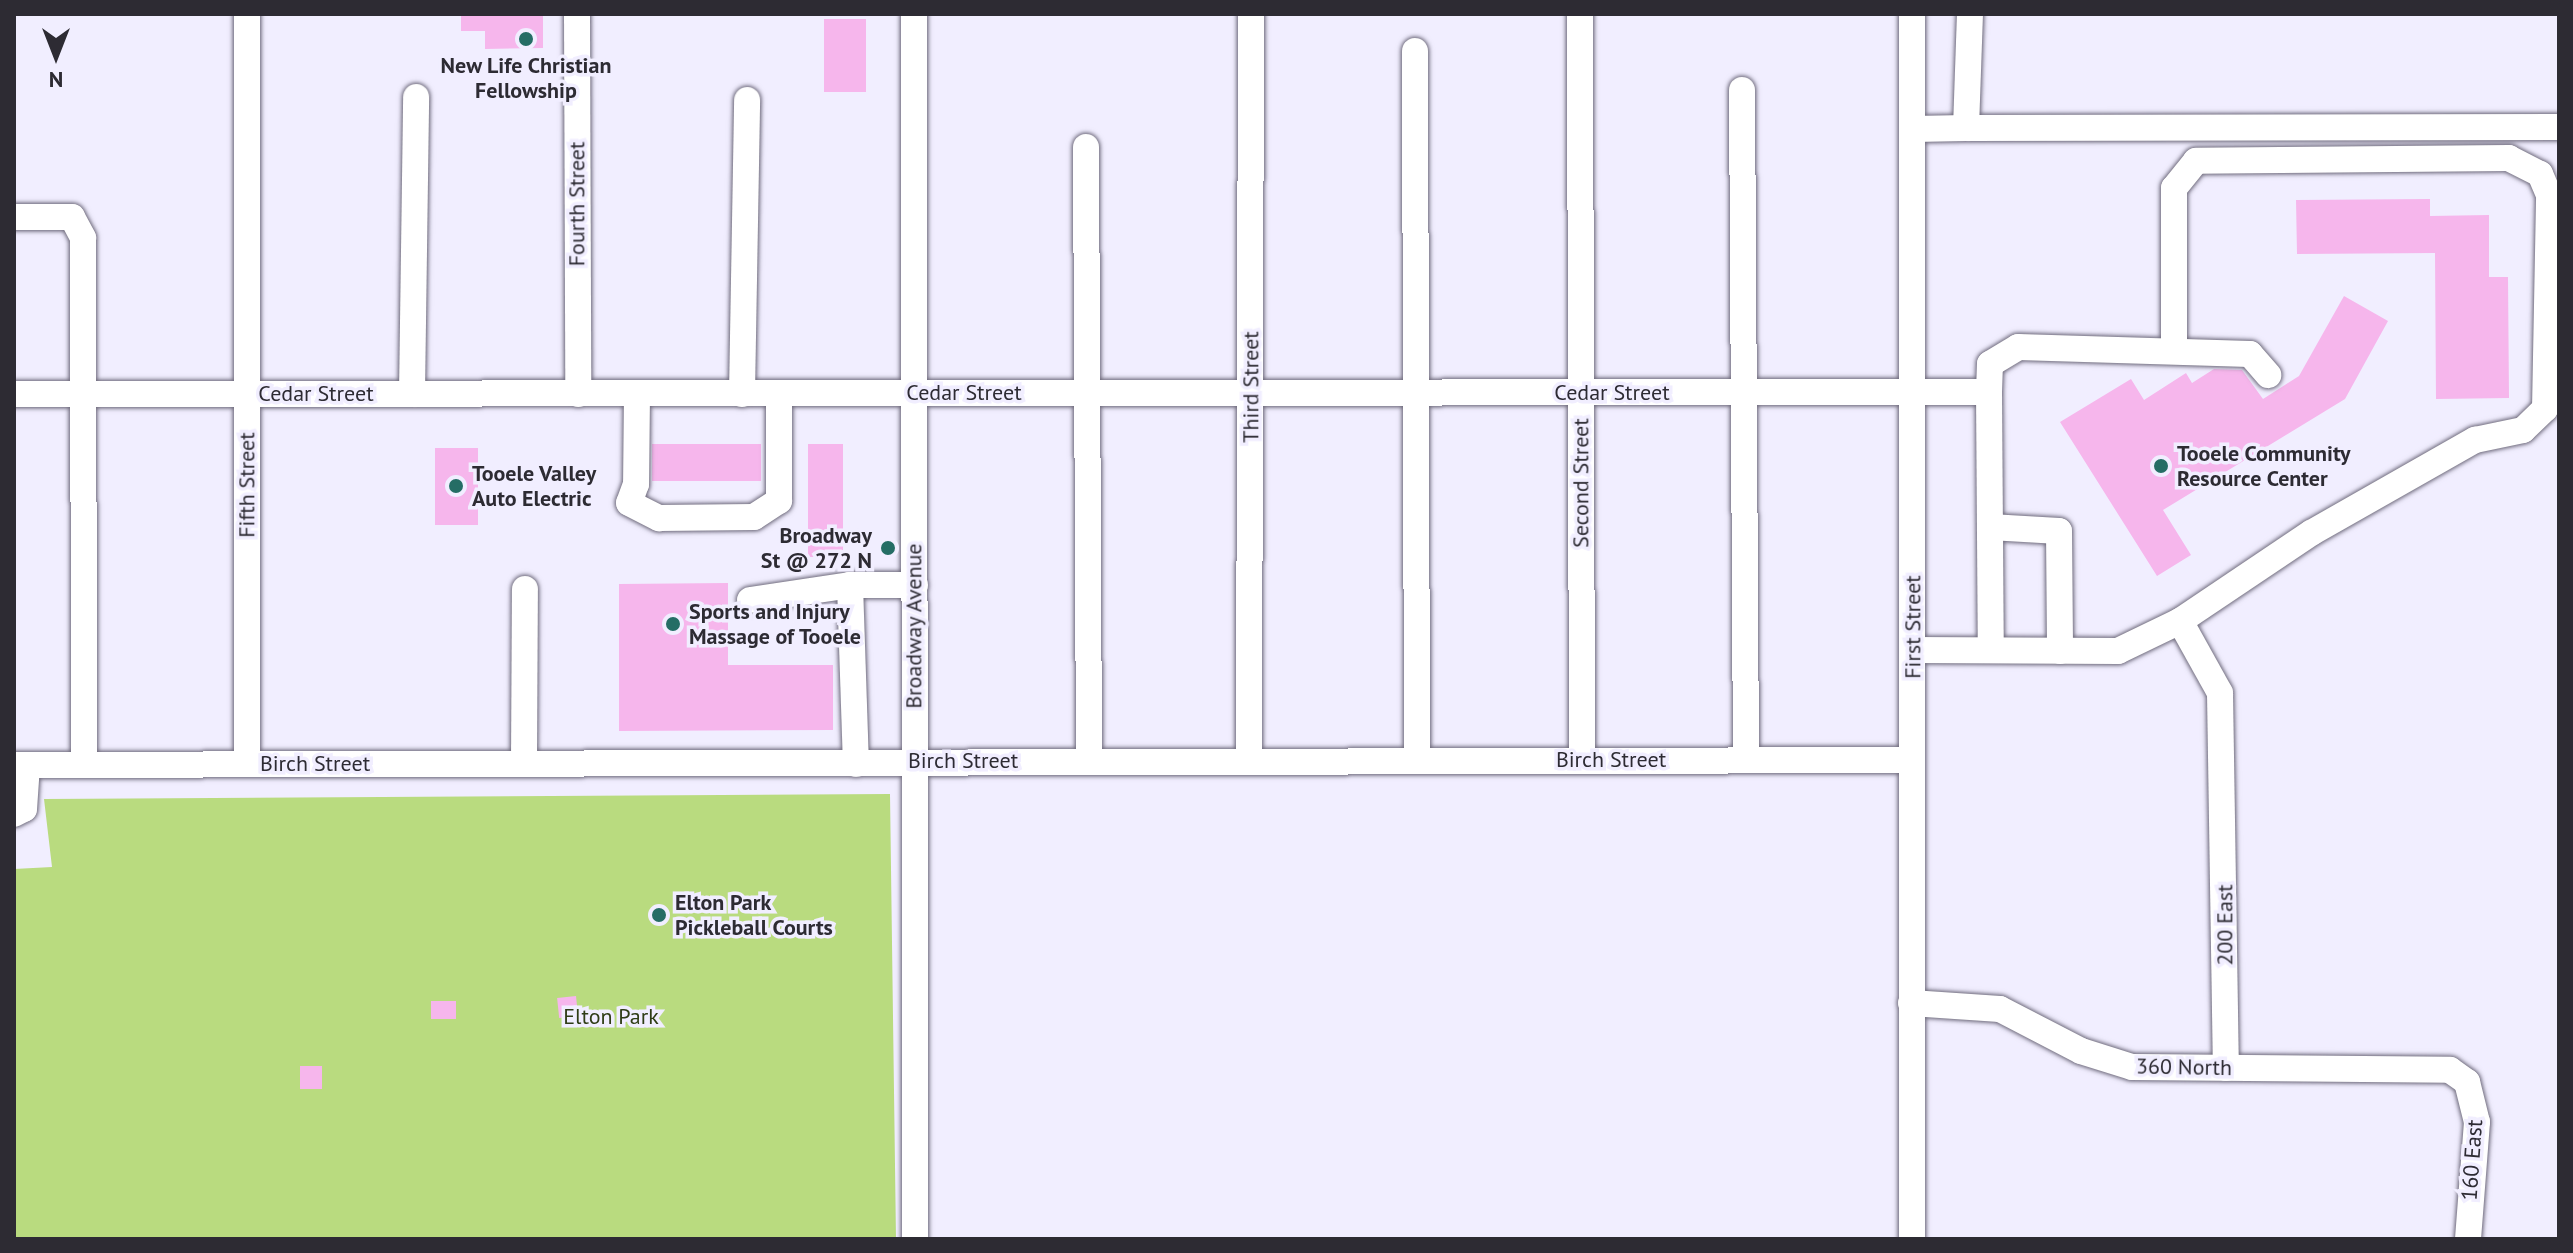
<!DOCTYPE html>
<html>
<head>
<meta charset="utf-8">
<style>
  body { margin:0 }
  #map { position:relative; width:2573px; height:1253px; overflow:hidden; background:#f1eeff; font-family:"PT Sans",sans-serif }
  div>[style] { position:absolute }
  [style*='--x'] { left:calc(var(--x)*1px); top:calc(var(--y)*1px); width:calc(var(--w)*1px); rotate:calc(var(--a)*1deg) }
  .green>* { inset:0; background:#b9db7f }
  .building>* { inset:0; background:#f6b6ec; transform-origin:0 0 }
  .roads { filter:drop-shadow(0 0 2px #706c7e) drop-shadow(0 0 2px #706c7e) }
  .minor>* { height:26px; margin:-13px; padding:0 13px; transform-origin:13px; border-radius:13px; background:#fff }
  .dots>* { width:22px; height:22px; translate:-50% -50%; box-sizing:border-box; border:4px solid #f1eeff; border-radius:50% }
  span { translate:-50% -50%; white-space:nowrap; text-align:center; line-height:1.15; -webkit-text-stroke:7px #f1eeff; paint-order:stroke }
  .poi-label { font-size:22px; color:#2d2b33; font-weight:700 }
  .left { translate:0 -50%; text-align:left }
  .right { translate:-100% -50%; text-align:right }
  .street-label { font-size:22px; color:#2d2b33 }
  .park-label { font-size:22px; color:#2f3d16 }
  .frame { position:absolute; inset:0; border:16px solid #2d2b33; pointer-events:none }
  .north { position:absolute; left:16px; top:16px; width:80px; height:80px; -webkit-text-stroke:6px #f1eeff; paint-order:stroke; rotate:180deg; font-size:22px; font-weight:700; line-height:32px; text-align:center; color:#2d2b33 }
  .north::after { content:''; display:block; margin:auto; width:28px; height:36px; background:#2d2b33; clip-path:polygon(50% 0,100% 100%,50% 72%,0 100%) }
</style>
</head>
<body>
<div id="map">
  <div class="green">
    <i style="clip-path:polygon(890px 794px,896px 1239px,14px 1239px,14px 869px,52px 867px,44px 799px)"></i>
  </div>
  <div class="building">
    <i style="clip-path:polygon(461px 14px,543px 14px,543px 48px,485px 49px,485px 31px,461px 31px)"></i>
    <i style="left:866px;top:19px;width:73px;height:42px;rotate:90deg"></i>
    <i style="clip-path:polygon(2430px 199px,2430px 216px,2489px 215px,2489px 277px,2508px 277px,2509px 398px,2436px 399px,2435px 253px,2297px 254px,2296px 200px)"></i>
    <i style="clip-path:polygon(2344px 296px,2388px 321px,2345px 399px,2163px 510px,2191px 555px,2157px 576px,2060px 422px,2131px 379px,2144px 400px,2186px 373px,2192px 383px,2214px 369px,2242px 370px,2263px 399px,2299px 376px)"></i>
    <i style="left:652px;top:444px;width:109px;height:37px"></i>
    <i style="left:808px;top:444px;width:35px;height:113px"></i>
    <i style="left:435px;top:448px;width:43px;height:77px"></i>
    <i style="clip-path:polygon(728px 583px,728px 665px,833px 665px,833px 730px,619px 731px,619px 584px)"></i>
    <i style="left:576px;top:996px;width:20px;height:19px;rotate:84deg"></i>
    <i style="left:456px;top:1001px;width:18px;height:25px;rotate:90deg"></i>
    <i style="left:300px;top:1066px;width:22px;height:23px"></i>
  </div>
  <div class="roads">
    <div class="minor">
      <i style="--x:247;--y:14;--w:750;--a:90"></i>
      <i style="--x:577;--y:14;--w:380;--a:89.8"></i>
      <i style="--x:914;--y:14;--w:1225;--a:89.95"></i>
      <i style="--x:1580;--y:14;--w:746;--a:89.85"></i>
      <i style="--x:1415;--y:51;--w:709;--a:89.84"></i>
      <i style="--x:1742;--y:90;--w:670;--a:89.66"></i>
      <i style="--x:1966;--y:128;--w:593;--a:-0.1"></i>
      <i style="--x:1913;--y:129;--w:53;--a:-1.1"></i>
      <i style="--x:1966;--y:128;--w:114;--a:-88"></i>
      <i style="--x:1086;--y:147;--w:614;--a:89.72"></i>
      <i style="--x:14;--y:217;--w:58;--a:0"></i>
      <i style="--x:72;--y:217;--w:24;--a:62"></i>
      <i style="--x:83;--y:238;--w:526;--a:89.89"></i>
      <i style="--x:1989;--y:392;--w:258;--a:89.6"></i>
      <i style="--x:14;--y:394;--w:1975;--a:-0.06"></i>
      <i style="--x:1989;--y:392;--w:28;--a:-88"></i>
      <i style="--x:1990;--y:364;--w:33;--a:-31"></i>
      <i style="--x:2018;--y:347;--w:232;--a:1.7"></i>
      <i style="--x:2250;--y:354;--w:28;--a:49"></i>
      <i style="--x:412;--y:394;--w:297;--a:-89.2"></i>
      <i style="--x:637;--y:394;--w:90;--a:90.6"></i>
      <i style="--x:636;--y:484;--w:20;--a:110"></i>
      <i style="--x:629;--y:503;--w:34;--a:27"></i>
      <i style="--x:659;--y:518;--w:95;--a:-0.6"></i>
      <i style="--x:754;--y:517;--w:30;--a:-33"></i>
      <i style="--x:779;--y:501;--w:107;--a:-90"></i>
      <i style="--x:742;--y:394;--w:294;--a:-89"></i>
      <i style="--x:1990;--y:527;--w:69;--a:3.3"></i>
      <i style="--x:2059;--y:531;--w:120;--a:89.5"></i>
      <i style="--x:850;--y:585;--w:179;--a:88.1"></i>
      <i style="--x:750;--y:600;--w:101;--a:-8.5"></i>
      <i style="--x:850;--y:585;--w:65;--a:0"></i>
      <i style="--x:2180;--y:621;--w:82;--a:60.9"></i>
      <i style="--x:2220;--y:693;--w:375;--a:89.1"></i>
      <i style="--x:1914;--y:650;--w:204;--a:0.3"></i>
      <i style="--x:2118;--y:651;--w:69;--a:-25.8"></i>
      <i style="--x:2180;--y:621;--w:158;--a:-33.9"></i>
      <i style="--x:2311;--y:533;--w:189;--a:-29.6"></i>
      <i style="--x:2475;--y:440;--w:49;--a:-11.8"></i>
      <i style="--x:2523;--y:430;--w:30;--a:-44"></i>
      <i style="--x:2545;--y:409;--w:214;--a:-88.9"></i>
      <i style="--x:2549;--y:195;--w:23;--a:-113"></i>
      <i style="--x:2540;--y:174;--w:35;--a:-153"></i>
      <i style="--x:2509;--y:158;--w:313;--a:179.5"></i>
      <i style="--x:2196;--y:161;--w:35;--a:129"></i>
      <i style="--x:2174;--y:188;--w:163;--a:90"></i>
      <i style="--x:1249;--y:761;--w:747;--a:-89.85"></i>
      <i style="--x:524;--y:764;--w:175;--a:-89.7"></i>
      <i style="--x:14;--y:765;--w:1897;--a:-0.15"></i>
      <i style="--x:14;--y:814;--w:11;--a:-27"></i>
      <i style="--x:24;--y:809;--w:44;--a:-86.1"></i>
      <i style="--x:1911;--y:1003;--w:89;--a:3.9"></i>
      <i style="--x:2000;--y:1009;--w:91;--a:27.4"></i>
      <i style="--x:2081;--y:1051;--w:53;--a:17.4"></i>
      <i style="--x:2132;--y:1067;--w:318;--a:0.5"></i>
      <i style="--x:2450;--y:1070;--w:21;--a:35"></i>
      <i style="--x:2467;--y:1082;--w:41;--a:76"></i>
      <i style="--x:2477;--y:1122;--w:117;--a:94.4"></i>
      <i style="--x:1912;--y:1239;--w:1225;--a:-90"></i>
    </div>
  </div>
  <div class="dots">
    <i style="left:526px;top:39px;background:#256d65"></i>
    <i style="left:2161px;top:466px;background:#256d65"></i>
    <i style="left:456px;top:486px;background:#256d65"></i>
    <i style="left:888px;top:548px;background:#256d65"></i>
    <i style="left:673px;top:624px;background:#256d65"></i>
    <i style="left:659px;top:915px;background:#256d65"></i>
  </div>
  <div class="poi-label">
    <span style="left:526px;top:78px">New Life Christian<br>Fellowship</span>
    <span class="left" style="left:2177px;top:466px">Tooele Community<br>Resource Center</span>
    <span class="left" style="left:472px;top:486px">Tooele Valley<br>Auto Electric</span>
    <span class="right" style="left:872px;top:548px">Broadway<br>St @ 272 N</span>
    <span class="left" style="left:689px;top:624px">Sports and Injury<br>Massage of Tooele</span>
    <span class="left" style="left:675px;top:915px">Elton Park<br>Pickleball Courts</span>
  </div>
  <div class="street-label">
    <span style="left:577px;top:204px;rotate:-90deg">Fourth Street</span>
    <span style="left:1251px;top:387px;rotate:-90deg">Third Street</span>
    <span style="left:964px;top:393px">Cedar Street</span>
    <span style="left:1612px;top:393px">Cedar Street</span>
    <span style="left:316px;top:394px">Cedar Street</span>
    <span style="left:1581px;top:483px;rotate:-90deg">Second Street</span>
    <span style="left:247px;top:485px;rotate:-90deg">Fifth Street</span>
    <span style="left:914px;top:626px;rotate:-90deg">Broadway Avenue</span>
    <span style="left:1913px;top:627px;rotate:-90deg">First Street</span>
    <span style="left:1611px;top:760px">Birch Street</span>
    <span style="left:963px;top:761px">Birch Street</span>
    <span style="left:315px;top:764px">Birch Street</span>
    <span style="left:2225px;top:925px;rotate:-90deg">200 East</span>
    <span style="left:2184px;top:1067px;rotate:1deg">360 North</span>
    <span style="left:2472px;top:1160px;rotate:-86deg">160 East</span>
  </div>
  <div class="park-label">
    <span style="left:611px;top:1017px">Elton Park</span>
  </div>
  <div class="frame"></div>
  <div class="north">N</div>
</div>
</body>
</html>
